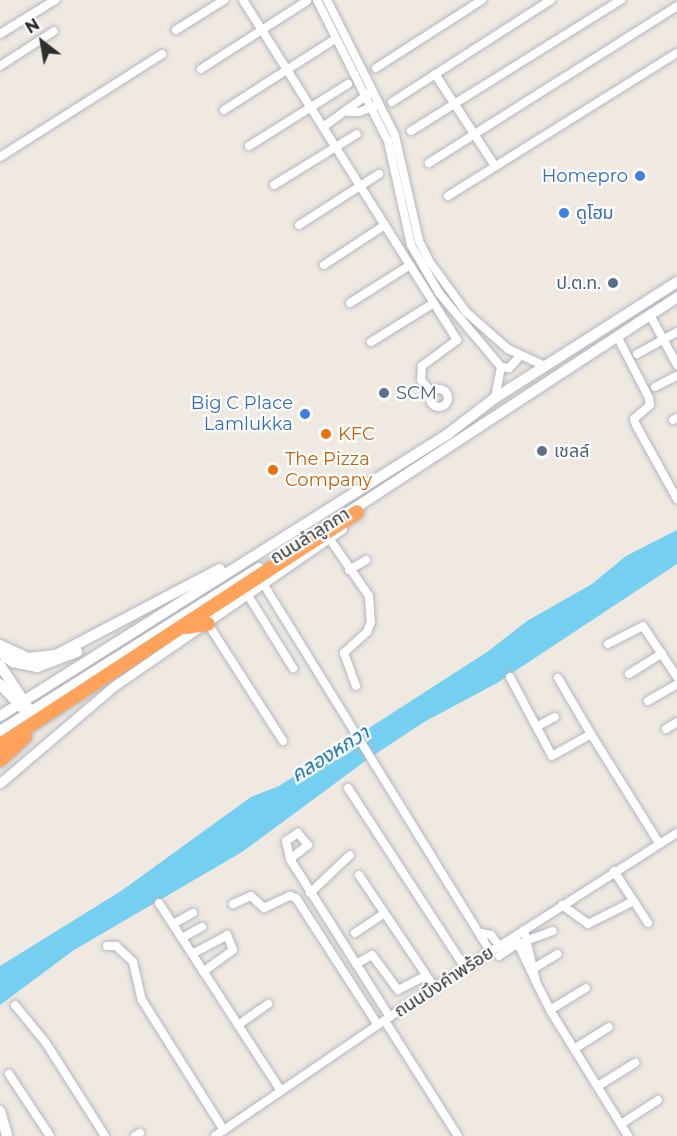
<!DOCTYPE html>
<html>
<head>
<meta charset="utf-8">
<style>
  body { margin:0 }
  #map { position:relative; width:677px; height:1136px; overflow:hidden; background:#efe9e1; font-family:Montserrat,"Noto Sans Thai",sans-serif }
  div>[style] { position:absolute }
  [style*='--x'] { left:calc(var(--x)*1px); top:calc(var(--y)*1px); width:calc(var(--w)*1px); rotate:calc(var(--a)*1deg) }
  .water>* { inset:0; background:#75cff0 }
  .roads { filter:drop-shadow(0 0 2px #b4b7c1) drop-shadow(0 0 2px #b4b7c1) }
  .minor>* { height:8px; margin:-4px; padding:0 4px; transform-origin:4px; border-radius:4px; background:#fff }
  .minor>.ring { margin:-4px; padding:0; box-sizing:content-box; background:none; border:8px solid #fff; border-radius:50% }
  .tertiary>* { height:9px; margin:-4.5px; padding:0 4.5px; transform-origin:4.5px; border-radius:4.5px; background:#fff }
  .secondary>* { height:10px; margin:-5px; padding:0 5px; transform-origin:5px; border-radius:5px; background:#fff }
  .motorway>* { height:14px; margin:-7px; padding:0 7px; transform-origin:7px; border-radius:7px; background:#ffa35c }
  .dots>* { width:16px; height:16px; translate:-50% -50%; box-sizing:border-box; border:3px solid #fff; border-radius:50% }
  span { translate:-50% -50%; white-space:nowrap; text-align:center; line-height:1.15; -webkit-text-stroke:4.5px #fff; paint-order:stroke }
  .shop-label { font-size:18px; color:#366cbe }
  .right { translate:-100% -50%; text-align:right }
  .left { translate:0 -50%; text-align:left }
  .service-label { font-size:18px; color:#4e5e75 }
  .food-label { font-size:18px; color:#c56008 }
  .street-label { font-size:18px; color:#2e2e2e }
  .water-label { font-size:20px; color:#0d6fa3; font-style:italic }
  .north { position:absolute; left:12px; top:12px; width:60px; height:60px; -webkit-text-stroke:4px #fff; paint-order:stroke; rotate:329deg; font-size:16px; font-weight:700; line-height:24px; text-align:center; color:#2e2e2e }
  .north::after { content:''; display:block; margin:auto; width:21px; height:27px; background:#2e2e2e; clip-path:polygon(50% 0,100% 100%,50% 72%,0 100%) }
</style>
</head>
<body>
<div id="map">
  <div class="water">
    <i style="clip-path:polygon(677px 530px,677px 564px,497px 683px,424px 722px,368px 759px,242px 852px,74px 950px,0 1005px,0 966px,121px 891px,251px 797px,279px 786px,487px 652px,527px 621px,592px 584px,626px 556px)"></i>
  </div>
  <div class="roads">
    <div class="minor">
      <i style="--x:243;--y:0;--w:402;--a:57.8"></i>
      <i style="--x:457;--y:340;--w:44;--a:143.4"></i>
      <i style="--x:422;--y:366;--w:14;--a:94"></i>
      <i style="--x:421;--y:380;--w:17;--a:50"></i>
      <i style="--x:317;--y:0;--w:158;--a:63.3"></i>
      <i style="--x:388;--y:141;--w:107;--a:77.5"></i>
      <i style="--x:411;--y:245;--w:56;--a:59.7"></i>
      <i style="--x:439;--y:293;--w:97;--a:50"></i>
      <i style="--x:501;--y:367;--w:32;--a:101"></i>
      <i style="--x:327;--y:0;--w:152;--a:63.4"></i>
      <i style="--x:395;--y:136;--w:108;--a:77.1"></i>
      <i style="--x:419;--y:241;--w:22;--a:63"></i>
      <i style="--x:429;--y:261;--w:63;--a:54"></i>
      <i style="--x:466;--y:312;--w:56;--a:41.4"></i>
      <i style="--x:508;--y:349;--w:41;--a:24.7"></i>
      <i style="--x:176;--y:30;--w:57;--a:-32"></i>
      <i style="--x:0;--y:34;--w:65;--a:-31.7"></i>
      <i style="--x:0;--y:66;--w:64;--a:-32.9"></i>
      <i style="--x:376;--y:68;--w:126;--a:-32.7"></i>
      <i style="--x:201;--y:69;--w:126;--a:-32.7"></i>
      <i style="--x:435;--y:74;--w:110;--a:56.9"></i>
      <i style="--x:392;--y:102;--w:189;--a:-32.7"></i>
      <i style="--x:224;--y:110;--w:128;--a:-32.6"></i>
      <i style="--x:349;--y:112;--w:10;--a:0"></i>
      <i style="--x:359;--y:112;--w:18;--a:-22"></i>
      <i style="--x:323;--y:127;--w:58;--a:-35.9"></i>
      <i style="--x:411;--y:131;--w:248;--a:-32"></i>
      <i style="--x:249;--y:146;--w:117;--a:-32.1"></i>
      <i style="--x:0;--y:157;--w:192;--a:-32.4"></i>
      <i style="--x:429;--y:163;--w:294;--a:-32.3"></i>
      <i style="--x:274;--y:185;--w:97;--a:-31.6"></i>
      <i style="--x:448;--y:196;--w:270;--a:-32"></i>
      <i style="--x:299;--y:225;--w:95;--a:-32.5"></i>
      <i style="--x:324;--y:265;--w:73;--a:-33.3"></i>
      <i style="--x:350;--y:303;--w:71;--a:-32.3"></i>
      <i style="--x:650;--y:315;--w:57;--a:61.6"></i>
      <i style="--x:617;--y:336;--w:70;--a:62.7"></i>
      <i style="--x:649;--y:398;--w:7;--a:82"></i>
      <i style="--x:650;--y:405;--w:21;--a:139"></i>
      <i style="--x:634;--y:419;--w:6;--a:72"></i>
      <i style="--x:636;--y:425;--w:85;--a:61"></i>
      <i style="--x:371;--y:342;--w:74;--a:-31.8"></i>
      <i style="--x:637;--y:354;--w:46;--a:-28.8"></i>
      <i style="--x:501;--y:367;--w:8;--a:7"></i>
      <i style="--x:509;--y:368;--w:16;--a:-47"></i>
      <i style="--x:655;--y:387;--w:25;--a:-27"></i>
      <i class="ring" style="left:430px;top:389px;width:10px;height:10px"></i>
      <i style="--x:673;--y:420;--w:4;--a:-27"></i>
      <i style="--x:329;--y:538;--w:70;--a:55.4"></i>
      <i style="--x:369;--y:596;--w:26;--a:86"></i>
      <i style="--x:371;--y:622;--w:11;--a:112"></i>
      <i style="--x:367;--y:632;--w:31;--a:138"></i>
      <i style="--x:344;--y:653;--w:35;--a:70"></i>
      <i style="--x:349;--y:570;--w:20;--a:-30"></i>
      <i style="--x:264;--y:585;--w:432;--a:58.3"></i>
      <i style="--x:249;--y:597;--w:84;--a:58.2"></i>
      <i style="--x:208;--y:624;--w:139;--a:57.3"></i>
      <i style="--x:608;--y:644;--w:39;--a:-27"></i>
      <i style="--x:643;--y:626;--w:61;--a:56.3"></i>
      <i style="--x:629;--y:674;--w:39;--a:-32"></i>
      <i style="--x:510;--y:677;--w:89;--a:62"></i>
      <i style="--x:552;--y:756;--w:45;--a:-29.4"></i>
      <i style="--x:591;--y:734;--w:128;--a:58"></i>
      <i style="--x:558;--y:678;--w:65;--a:59.5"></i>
      <i style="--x:648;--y:701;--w:34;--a:-30"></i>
      <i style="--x:538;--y:726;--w:19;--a:-28"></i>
      <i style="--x:666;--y:729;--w:13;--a:-32"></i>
      <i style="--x:348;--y:788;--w:216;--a:56.9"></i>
      <i style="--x:290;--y:859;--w:23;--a:-38"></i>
      <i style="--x:308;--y:845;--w:16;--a:-130"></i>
      <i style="--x:298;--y:833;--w:14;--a:146"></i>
      <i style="--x:286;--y:841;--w:18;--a:77"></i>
      <i style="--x:290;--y:859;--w:187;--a:57.7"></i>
      <i style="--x:614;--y:871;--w:62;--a:56.8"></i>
      <i style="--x:359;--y:875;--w:136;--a:56.1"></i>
      <i style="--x:310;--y:893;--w:55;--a:-43.5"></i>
      <i style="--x:159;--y:903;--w:224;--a:57"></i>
      <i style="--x:233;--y:904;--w:20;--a:-24"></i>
      <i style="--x:251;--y:896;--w:18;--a:43"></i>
      <i style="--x:264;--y:908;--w:29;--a:-25"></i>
      <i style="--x:290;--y:896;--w:6;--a:18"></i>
      <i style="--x:296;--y:898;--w:151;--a:57.2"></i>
      <i style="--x:562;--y:905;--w:32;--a:36"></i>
      <i style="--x:588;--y:924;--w:51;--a:-26.6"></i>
      <i style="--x:173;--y:924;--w:23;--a:-29"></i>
      <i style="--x:524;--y:930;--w:53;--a:77"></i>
      <i style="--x:536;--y:982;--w:31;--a:63"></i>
      <i style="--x:550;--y:1010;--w:148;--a:58.2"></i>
      <i style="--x:355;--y:933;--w:34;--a:-34"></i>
      <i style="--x:481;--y:933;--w:10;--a:11"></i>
      <i style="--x:491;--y:935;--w:15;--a:53"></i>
      <i style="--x:182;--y:938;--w:23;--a:-29"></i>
      <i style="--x:516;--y:940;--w:43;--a:64"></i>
      <i style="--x:107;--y:946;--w:9;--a:0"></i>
      <i style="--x:116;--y:946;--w:23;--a:43"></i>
      <i style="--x:133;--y:962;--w:39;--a:77"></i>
      <i style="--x:142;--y:1000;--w:154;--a:57.8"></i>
      <i style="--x:192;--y:954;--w:40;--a:-28"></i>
      <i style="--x:227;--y:935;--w:16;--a:68"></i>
      <i style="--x:233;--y:950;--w:37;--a:144"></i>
      <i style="--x:499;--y:956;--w:22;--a:-34"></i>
      <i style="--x:517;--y:944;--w:38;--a:-20"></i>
      <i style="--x:356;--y:964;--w:18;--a:-29"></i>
      <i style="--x:372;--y:955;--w:44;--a:53.4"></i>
      <i style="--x:398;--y:990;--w:31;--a:-27"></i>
      <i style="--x:531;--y:970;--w:31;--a:-31"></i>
      <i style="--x:15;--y:1005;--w:49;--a:50.8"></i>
      <i style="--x:46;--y:1043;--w:110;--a:57.6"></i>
      <i style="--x:550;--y:1010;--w:42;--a:-31.4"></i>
      <i style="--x:385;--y:1021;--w:136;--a:57.6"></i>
      <i style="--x:238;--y:1025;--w:37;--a:-35"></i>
      <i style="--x:574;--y:1049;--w:41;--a:-32.2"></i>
      <i style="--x:9;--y:1074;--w:74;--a:56.5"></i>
      <i style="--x:598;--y:1086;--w:44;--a:-31.9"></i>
      <i style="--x:621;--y:1124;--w:44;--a:-33"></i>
      <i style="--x:135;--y:1136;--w:6;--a:-31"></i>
      <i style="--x:215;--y:1136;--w:232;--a:-34.3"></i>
      <i style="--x:407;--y:1005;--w:320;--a:-32.5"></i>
    </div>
    <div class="tertiary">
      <i style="--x:0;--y:783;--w:150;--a:-40.4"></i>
      <i style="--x:114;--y:686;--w:277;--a:-34.6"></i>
    </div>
    <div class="secondary">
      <i style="--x:349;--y:512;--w:392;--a:-33.2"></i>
      <i style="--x:0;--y:645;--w:31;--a:25"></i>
      <i style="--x:28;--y:658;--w:28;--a:-6"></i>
      <i style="--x:56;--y:655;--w:185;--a:-27.7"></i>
      <i style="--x:0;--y:653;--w:16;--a:35"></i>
      <i style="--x:13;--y:662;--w:25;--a:12"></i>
      <i style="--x:37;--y:667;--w:43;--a:-20.6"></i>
      <i style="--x:0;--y:665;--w:49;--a:56.6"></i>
      <i style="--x:0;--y:684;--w:34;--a:47"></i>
      <i style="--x:0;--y:716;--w:529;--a:-32.19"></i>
      <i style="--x:448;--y:434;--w:59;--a:-37.5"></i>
      <i style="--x:495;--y:398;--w:216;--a:-32.5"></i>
      <i style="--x:0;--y:731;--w:306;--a:-32.2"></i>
      <i style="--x:0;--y:1111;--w:26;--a:74"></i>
    </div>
    <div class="motorway">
      <i style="--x:186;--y:627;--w:22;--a:-8"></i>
      <i style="--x:0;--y:745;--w:426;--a:-33.1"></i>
      <i style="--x:0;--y:760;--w:34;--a:-43"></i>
    </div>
  </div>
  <div class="dots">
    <i style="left:640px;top:176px;background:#3f7fe0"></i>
    <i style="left:564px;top:213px;background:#3f7fe0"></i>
    <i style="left:613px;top:283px;background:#5c6f8a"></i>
    <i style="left:384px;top:393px;background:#5c6f8a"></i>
    <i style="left:305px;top:414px;background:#3f7fe0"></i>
    <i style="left:326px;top:434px;background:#e8710a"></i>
    <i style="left:542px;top:451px;background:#5c6f8a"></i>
    <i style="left:273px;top:470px;background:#e8710a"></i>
  </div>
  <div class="shop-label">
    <span class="right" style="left:628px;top:176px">Homepro</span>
    <span class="left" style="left:576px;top:213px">ดูโฮม</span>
    <span class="right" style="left:293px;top:414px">Big C Place<br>Lamlukka</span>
  </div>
  <div class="service-label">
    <span class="right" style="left:601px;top:283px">ป.ต.ท.</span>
    <span class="left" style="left:396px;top:393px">SCM</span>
    <span class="left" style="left:554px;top:451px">เชลล์</span>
  </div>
  <div class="food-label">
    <span class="left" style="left:338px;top:434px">KFC</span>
    <span class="left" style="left:285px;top:470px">The Pizza<br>Company</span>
  </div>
  <div class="street-label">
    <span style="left:310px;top:536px;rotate:-32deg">ถนนลำลูกกา</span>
    <span style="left:444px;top:982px;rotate:-33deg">ถนนบึงคำพร้อย</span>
  </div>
  <div class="water-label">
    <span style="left:330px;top:754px;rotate:-32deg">คลองหกวา</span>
  </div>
  <div class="north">N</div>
</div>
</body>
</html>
